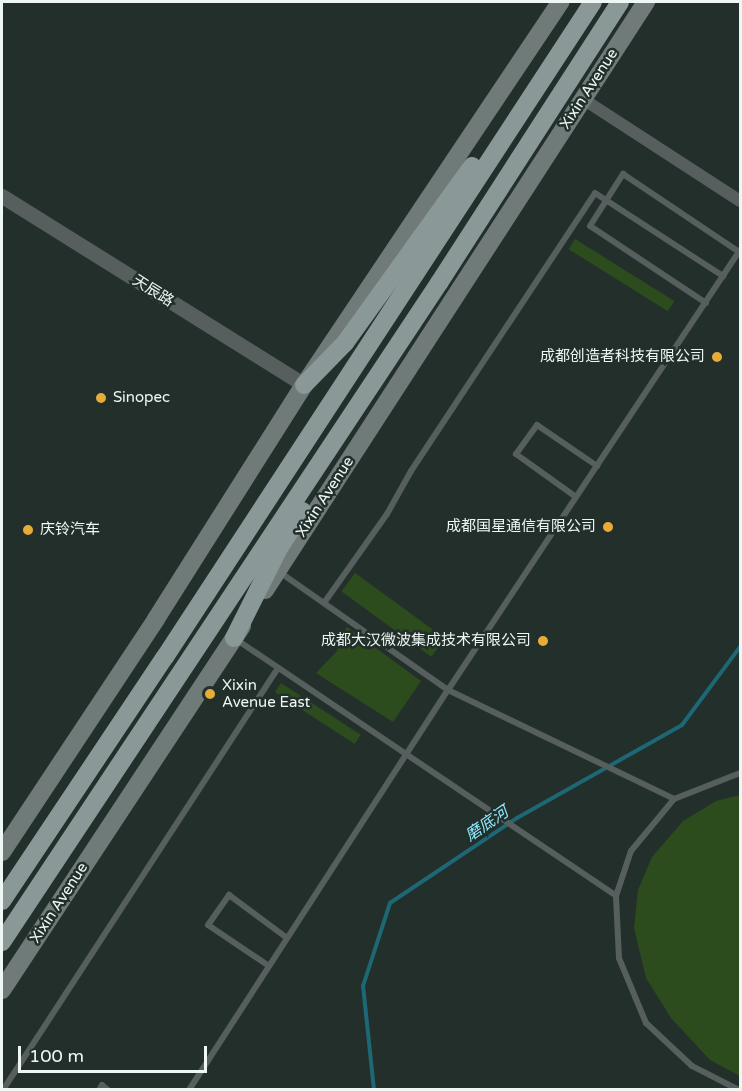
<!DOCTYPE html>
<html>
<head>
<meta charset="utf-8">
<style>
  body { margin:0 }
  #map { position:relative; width:742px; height:1091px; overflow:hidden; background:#222f2b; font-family:"Varela Round","Noto Sans SC",sans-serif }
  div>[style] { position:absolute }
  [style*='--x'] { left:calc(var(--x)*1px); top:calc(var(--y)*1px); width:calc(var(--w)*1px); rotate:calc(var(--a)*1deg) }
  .green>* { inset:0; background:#2d4c1e; transform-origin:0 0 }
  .stream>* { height:4px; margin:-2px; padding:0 2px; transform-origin:2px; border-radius:2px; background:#1e6774 }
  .service>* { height:6px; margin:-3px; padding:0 3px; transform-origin:3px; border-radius:3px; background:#575e5e }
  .minor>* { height:12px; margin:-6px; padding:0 6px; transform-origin:6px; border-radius:6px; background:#575e5e }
  .tertiary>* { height:15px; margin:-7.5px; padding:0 7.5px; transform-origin:7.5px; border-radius:7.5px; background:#575e5e }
  .secondary>* { height:18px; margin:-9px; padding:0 9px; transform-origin:9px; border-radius:9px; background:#707a79 }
  .trunk>* { height:18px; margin:-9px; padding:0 9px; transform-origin:9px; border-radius:9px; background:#8a9998 }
  .dots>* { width:16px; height:16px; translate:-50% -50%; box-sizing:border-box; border:3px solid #222f2b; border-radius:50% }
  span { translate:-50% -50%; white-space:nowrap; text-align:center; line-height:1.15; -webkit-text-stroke:5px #222f2b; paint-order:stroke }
  .street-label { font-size:15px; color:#eff7f4 }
  .poi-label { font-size:15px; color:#eff7f4 }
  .right { translate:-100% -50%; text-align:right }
  .left { translate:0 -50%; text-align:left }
  .water-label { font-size:16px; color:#8fe9fc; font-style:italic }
  .frame { position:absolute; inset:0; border:3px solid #eff7f4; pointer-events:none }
  .scale { position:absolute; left:18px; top:1046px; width:189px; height:27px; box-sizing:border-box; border:3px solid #eff7f4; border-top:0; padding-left:8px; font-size:18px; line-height:21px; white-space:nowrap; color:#eff7f4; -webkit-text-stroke:4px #222f2b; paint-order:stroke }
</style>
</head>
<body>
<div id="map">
  <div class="green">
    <i style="left:575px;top:239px;width:117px;height:12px;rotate:32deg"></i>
    <i style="left:355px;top:573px;width:111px;height:23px;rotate:36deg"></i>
    <i style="clip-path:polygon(347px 627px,421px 681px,393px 722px,316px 673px,337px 651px,339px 638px)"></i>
    <i style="left:281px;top:683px;width:95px;height:11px;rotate:33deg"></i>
    <i style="clip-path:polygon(740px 795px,740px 1076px,710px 1060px,671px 1018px,646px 978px,634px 928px,638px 890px,652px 857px,683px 821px,716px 801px)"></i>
  </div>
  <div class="stream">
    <i style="--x:374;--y:1090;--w:105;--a:-96"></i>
    <i style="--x:363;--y:986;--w:87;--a:-72"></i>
    <i style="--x:390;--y:903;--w:153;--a:-33.8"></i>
    <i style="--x:517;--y:818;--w:189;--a:-29.4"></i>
    <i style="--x:682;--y:725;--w:97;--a:-53.4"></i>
  </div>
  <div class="service">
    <i style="--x:706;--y:303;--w:139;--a:-146.4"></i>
    <i style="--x:590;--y:226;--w:62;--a:-57.6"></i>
    <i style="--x:623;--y:174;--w:140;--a:33.9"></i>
    <i style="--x:576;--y:497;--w:74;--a:-144.4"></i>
    <i style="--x:516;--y:454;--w:36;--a:-54"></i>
    <i style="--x:537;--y:425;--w:73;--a:34.3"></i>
    <i style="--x:278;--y:571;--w:208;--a:35"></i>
    <i style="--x:448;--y:690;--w:251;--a:25.7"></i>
    <i style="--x:324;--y:603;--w:109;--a:-54.7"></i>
    <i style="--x:387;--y:514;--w:49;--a:-60.8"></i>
    <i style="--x:411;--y:471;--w:333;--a:-56.5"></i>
    <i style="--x:595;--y:193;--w:153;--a:33"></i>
    <i style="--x:237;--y:640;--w:457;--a:34"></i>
    <i style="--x:269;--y:966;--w:73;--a:-146.1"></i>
    <i style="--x:208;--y:925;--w:37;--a:-55"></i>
    <i style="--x:229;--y:895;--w:72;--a:36.6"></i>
    <i style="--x:3;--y:1090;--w:504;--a:-56.91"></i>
    <i style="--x:99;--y:1090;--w:6;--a:-59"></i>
    <i style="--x:102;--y:1085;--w:8;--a:40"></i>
    <i style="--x:189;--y:1090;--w:477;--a:-57.1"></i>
    <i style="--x:448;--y:690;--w:528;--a:-56.43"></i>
    <i style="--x:739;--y:1090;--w:53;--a:-152.9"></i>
    <i style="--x:692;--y:1066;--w:63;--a:-136.9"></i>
    <i style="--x:646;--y:1023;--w:70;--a:-112.6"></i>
    <i style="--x:619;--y:958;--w:62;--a:-92.8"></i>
    <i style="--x:616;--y:896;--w:47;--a:-71.6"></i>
    <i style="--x:631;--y:851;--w:67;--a:-50.4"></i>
    <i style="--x:674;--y:799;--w:71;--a:-21.5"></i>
  </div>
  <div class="minor">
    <i style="--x:583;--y:99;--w:187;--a:33"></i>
  </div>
  <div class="tertiary">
    <i style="--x:2;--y:196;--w:356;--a:32"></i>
  </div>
  <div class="secondary">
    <i style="--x:265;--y:590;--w:701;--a:-57.06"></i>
    <i style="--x:2;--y:852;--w:279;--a:-56.5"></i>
    <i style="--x:156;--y:619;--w:277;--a:-57.7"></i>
    <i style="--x:304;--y:385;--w:461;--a:-56.2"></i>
    <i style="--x:2;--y:990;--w:436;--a:-56.6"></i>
  </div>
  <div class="trunk">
    <i style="--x:304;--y:385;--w:59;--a:-45.7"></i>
    <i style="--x:345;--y:343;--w:218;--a:-54.3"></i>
    <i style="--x:234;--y:638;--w:98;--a:-63.4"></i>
    <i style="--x:278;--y:550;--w:46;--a:-57.3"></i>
    <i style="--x:2;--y:901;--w:293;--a:-56.3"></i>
    <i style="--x:165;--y:657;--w:782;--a:-56.84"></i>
    <i style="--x:2;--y:942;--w:791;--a:-56.45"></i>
    <i style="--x:439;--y:283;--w:334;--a:-57.2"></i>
  </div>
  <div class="dots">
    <i style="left:717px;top:357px;background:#e7ac37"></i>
    <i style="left:101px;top:398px;background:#e7ac37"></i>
    <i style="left:608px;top:527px;background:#e7ac37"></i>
    <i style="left:28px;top:530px;background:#e7ac37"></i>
    <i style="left:543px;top:641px;background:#e7ac37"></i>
    <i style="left:210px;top:694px;background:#e7ac37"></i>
  </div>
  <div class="street-label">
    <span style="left:589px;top:89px;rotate:-57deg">Xixin Avenue</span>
    <span style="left:153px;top:291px;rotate:32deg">天辰路</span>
    <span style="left:325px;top:497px;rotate:-57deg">Xixin Avenue</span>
    <span style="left:59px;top:903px;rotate:-57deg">Xixin Avenue</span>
  </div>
  <div class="poi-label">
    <span class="right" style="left:705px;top:357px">成都创造者科技有限公司</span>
    <span class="left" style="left:113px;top:398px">Sinopec</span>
    <span class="right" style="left:596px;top:527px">成都国星通信有限公司</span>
    <span class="left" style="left:40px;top:530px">庆铃汽车</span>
    <span class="right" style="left:531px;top:641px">成都大汉微波集成技术有限公司</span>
    <span class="left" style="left:222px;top:694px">Xixin<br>Avenue East</span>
  </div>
  <div class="water-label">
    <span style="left:487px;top:824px;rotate:-34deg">磨底河</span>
  </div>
  <div class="frame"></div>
  <div class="scale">100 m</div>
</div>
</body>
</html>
